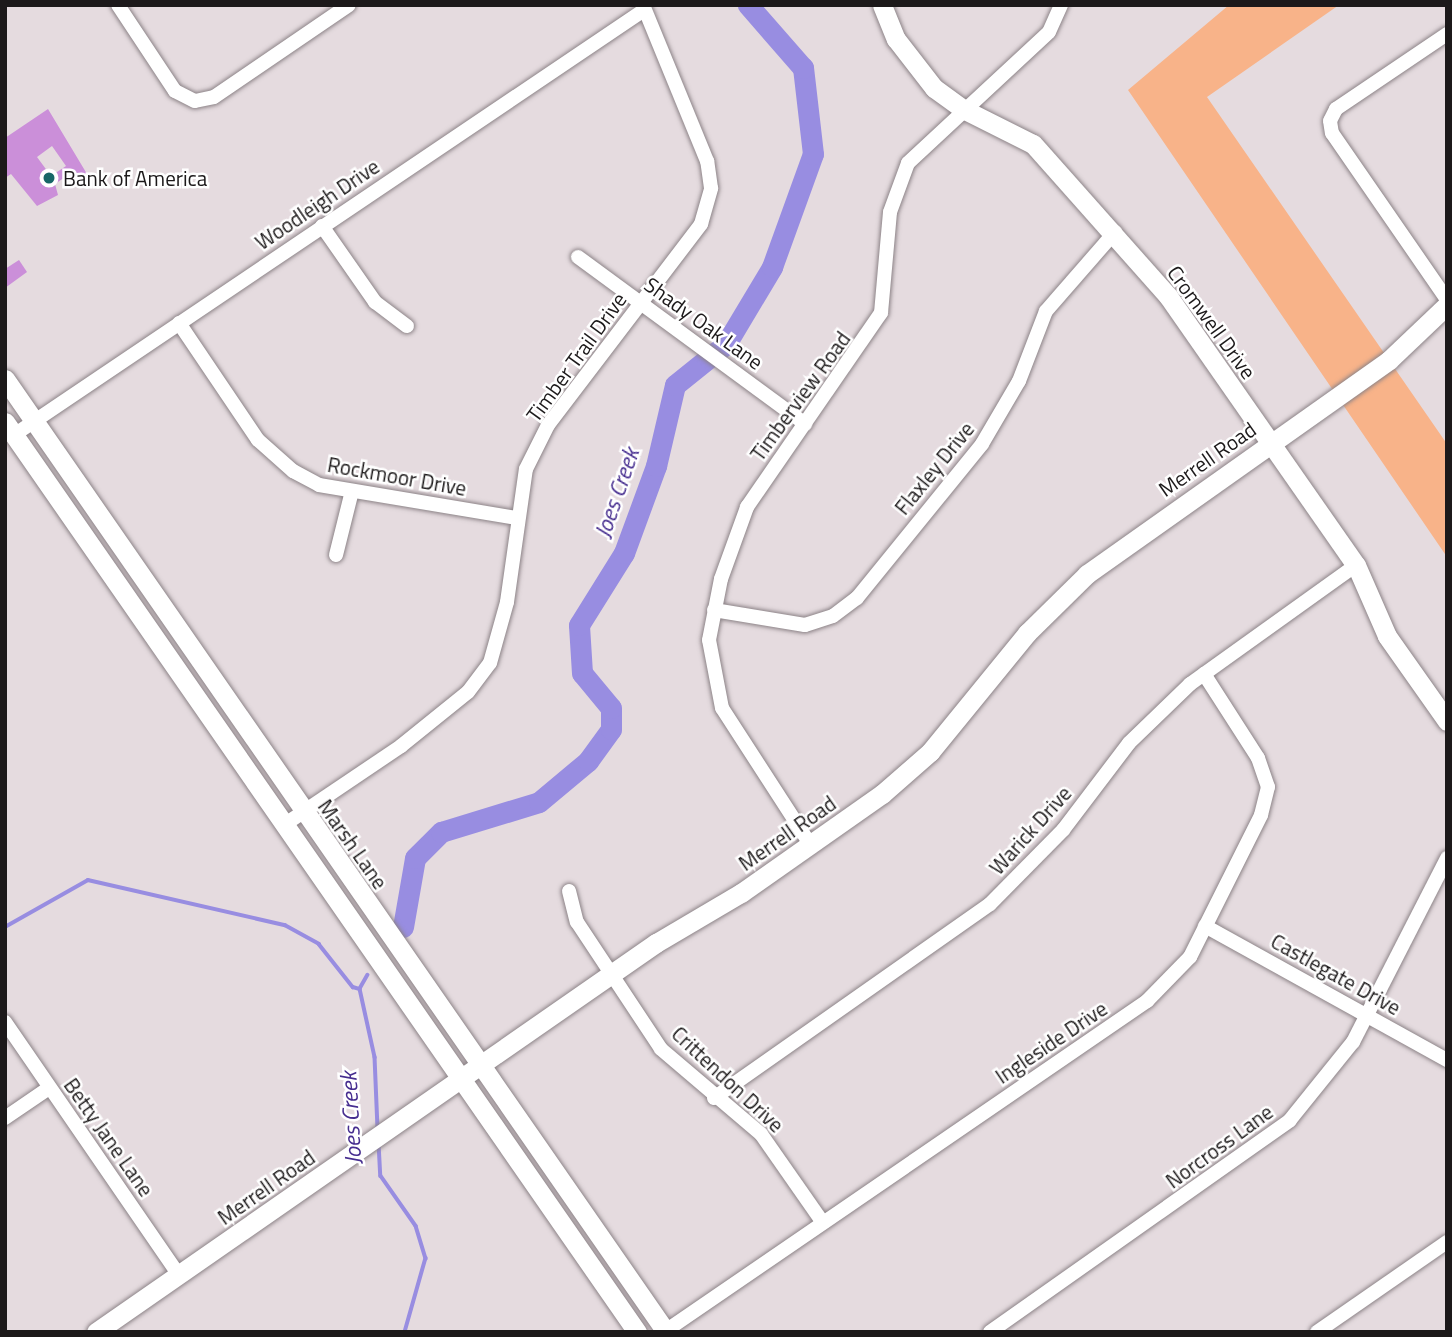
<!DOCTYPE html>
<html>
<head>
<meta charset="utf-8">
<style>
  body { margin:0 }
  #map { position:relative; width:1452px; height:1337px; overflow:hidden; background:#e5dbdf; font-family:"Titillium Web",sans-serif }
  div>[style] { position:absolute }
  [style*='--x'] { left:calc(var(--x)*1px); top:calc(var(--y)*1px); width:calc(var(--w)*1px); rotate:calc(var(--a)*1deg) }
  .green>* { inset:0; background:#f8b389 }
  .stream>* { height:3.5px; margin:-1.75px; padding:0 1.75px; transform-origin:1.75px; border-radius:1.75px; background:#988de1 }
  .river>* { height:21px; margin:-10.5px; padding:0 10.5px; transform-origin:10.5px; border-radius:10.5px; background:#988de1 }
  .building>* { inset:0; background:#cb8fd9 }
  .roads { filter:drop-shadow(0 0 2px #8c8387) drop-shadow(0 0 2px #8c8387) }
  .street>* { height:14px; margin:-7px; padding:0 7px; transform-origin:7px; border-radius:7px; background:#fff }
  .secondary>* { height:19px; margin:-9.5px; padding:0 9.5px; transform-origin:9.5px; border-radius:9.5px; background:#fff }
  .dots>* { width:19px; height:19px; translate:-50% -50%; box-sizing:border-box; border:4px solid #fff; border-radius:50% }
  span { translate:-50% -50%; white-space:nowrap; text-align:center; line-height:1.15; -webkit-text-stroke:5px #fff; paint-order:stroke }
  .poi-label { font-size:21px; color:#1c191a }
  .left { translate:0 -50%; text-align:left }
  .street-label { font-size:21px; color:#1c191a }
  .water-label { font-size:23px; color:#462d8f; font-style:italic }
  .frame { position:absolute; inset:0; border:7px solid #1c191a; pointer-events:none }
</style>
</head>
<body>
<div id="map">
  <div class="green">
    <i style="clip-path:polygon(1229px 5px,1339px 5px,1207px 97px,1447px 444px,1447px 557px,1128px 90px)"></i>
  </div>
  <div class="stream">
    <i style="--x:5;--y:927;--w:95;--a:-29.5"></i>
    <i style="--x:88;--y:880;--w:202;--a:12.9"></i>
    <i style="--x:285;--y:925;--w:39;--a:29"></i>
    <i style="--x:319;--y:944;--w:55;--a:51.7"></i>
    <i style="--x:353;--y:987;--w:7;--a:16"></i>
    <i style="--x:368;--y:975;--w:16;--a:120"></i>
    <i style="--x:360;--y:989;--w:70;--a:77.6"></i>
    <i style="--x:375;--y:1057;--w:71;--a:87.6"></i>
    <i style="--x:379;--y:1143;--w:33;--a:87"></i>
    <i style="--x:381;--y:1176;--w:61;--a:55"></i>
    <i style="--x:416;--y:1226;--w:34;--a:73"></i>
    <i style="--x:426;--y:1258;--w:77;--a:105.8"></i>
  </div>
  <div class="river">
    <i style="--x:403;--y:927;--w:70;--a:-80.1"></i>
    <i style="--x:415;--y:858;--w:37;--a:-45"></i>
    <i style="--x:441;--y:832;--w:102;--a:-17"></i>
    <i style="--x:539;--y:802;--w:64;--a:-39.9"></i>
    <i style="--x:588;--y:761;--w:39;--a:-54"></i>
    <i style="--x:611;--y:729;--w:21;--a:-90"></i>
    <i style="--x:611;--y:708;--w:45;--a:-129.6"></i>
    <i style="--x:582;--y:673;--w:48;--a:-93.6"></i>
    <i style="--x:579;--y:625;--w:85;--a:-58"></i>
    <i style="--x:624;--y:553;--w:93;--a:-69.8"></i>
    <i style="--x:656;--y:466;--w:83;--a:-76.8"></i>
    <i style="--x:675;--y:385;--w:65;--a:-38.8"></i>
    <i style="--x:726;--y:344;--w:90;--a:-59.1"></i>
    <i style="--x:772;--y:267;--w:120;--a:-70.1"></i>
    <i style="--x:813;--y:154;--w:87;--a:-96.6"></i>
    <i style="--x:803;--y:68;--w:84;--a:-131.1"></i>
  </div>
  <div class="building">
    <i style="clip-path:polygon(evenodd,48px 109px,90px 179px,80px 187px,71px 173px,55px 184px,58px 195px,37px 206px,11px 174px,5px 178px,5px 138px,48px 109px,52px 146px,66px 166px,51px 176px,37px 157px,52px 146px)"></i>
    <i style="clip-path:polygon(19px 260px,27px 272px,5px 288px,5px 269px)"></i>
  </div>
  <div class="roads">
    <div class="street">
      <i style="--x:118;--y:5;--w:103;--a:56.5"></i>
      <i style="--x:175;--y:91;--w:22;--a:27"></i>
      <i style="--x:195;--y:101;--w:19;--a:-12"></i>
      <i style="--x:214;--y:97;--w:163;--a:-34.3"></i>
      <i style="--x:1447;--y:34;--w:134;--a:146"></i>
      <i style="--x:1336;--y:109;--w:13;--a:117"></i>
      <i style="--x:1330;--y:121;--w:12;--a:81"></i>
      <i style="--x:1332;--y:133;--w:203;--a:55.4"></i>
      <i style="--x:322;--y:226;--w:93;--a:55.1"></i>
      <i style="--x:375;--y:302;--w:40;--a:37"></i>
      <i style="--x:578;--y:257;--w:282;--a:36.3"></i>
      <i style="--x:179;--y:323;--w:141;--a:56"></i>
      <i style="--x:258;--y:440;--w:47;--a:41.5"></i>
      <i style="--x:293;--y:471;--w:30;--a:28"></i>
      <i style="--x:319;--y:485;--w:201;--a:9.5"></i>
      <i style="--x:14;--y:435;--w:760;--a:-34"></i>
      <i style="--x:336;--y:555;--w:66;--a:-76"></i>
      <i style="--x:714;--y:610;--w:92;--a:9.4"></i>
      <i style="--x:805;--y:625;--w:29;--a:-18"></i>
      <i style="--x:833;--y:616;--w:30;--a:-37"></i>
      <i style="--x:857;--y:598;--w:198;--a:-50.9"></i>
      <i style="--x:982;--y:444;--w:73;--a:-59.6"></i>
      <i style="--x:1019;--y:381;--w:75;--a:-68.9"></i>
      <i style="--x:1046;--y:311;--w:105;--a:-48.9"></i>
      <i style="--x:284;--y:825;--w:141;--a:-34"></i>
      <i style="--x:401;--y:746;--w:86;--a:-38.9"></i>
      <i style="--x:468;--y:692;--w:36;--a:-53"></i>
      <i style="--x:490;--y:663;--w:63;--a:-74.4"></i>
      <i style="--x:507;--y:602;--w:134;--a:-81.9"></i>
      <i style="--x:526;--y:469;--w:49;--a:-63.4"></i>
      <i style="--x:548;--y:425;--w:253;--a:-52.7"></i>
      <i style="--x:701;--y:224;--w:37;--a:-74"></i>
      <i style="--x:711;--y:188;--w:27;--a:-98"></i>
      <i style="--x:707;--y:161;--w:169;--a:-112.3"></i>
      <i style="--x:810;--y:844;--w:162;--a:-122.9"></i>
      <i style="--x:722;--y:708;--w:69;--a:-100.8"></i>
      <i style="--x:709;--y:640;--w:62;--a:-78.9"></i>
      <i style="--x:721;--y:579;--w:77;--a:-70.1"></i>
      <i style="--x:747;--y:507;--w:236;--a:-55.4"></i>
      <i style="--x:881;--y:313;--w:101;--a:-84.9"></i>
      <i style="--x:890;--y:212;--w:52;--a:-69.8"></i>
      <i style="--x:908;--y:163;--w:192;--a:-42.9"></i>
      <i style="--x:1049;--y:32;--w:30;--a:-66"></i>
      <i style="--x:569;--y:891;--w:32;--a:76"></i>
      <i style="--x:577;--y:922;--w:152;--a:56.5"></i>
      <i style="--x:661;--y:1049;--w:131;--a:40.4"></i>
      <i style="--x:761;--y:1134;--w:108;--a:55.1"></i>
      <i style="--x:1205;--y:926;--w:277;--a:29"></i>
      <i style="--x:5;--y:1022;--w:307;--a:55.5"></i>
      <i style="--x:714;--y:1098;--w:337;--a:-35.1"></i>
      <i style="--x:990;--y:904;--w:104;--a:-45.4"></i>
      <i style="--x:1063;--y:830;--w:109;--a:-52.8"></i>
      <i style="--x:1129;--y:743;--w:85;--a:-44"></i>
      <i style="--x:1190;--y:684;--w:204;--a:-35.6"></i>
      <i style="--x:5;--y:1118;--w:53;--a:-34.3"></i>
      <i style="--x:664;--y:1332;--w:586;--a:-34.42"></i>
      <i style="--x:1147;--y:1001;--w:62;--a:-45.7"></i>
      <i style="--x:1190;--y:957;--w:159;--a:-63.4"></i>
      <i style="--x:1261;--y:815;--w:29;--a:-76"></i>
      <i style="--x:1268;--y:787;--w:31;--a:-109"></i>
      <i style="--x:1258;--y:758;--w:100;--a:-122.7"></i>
      <i style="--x:990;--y:1332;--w:367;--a:-35.2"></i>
      <i style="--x:1290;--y:1120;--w:100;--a:-51.1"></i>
      <i style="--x:1353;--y:1042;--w:207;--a:-62.9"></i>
      <i style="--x:1317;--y:1332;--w:158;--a:-34.7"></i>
    </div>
    <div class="secondary">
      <i style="--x:882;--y:5;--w:37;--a:68"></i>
      <i style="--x:896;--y:39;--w:62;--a:52.2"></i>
      <i style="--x:934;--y:88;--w:36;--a:36"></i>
      <i style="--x:963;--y:109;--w:78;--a:26.6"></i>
      <i style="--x:1033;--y:144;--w:203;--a:48.4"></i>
      <i style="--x:1168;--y:296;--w:328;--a:55.1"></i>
      <i style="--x:1356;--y:565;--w:77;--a:66.4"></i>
      <i style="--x:1387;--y:636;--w:104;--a:54.8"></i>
      <i style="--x:5;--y:379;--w:1160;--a:55.25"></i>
      <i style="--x:5;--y:422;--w:1108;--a:55.22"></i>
      <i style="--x:96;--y:1332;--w:682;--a:-34.79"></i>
      <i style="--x:656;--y:943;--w:99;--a:-30.5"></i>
      <i style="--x:741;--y:893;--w:172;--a:-35.1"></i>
      <i style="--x:882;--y:794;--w:64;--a:-41.2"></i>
      <i style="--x:930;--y:752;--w:154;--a:-50.8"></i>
      <i style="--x:1027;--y:633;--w:84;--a:-44.5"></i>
      <i style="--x:1087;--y:574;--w:370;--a:-35.3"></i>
      <i style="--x:1389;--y:360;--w:80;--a:-43.5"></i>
    </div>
  </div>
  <div class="dots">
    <i style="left:49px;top:178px;background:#176667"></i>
  </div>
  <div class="poi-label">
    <span class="left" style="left:63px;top:178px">Bank of America</span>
  </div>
  <div class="street-label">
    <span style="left:317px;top:204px;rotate:-34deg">Woodleigh Drive</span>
    <span style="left:1212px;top:322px;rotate:54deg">Cromwell Drive</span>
    <span style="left:704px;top:323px;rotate:36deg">Shady Oak Lane</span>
    <span style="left:576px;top:357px;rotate:-54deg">Timber Trail Drive</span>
    <span style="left:800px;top:396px;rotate:-54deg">Timberview Road</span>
    <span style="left:1207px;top:459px;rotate:-35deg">Merrell Road</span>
    <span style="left:934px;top:468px;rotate:-51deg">Flaxley Drive</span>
    <span style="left:397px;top:476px;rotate:10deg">Rockmoor Drive</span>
    <span style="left:1030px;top:830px;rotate:-48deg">Warick Drive</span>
    <span style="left:787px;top:833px;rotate:-35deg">Merrell Road</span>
    <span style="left:353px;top:844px;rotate:55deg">Marsh Lane</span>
    <span style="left:1336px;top:974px;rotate:29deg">Castlegate Drive</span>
    <span style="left:1051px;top:1042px;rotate:-34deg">Ingleside Drive</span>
    <span style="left:728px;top:1079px;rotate:43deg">Crittendon Drive</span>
    <span style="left:109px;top:1137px;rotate:55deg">Betty Jane Lane</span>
    <span style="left:1219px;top:1146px;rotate:-36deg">Norcross Lane</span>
    <span style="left:266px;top:1187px;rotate:-35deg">Merrell Road</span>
  </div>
  <div class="water-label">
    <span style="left:617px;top:493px;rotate:-71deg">Joes Creek</span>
    <span style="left:351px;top:1118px;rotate:-93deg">Joes Creek</span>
  </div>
  <div class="frame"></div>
</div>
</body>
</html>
